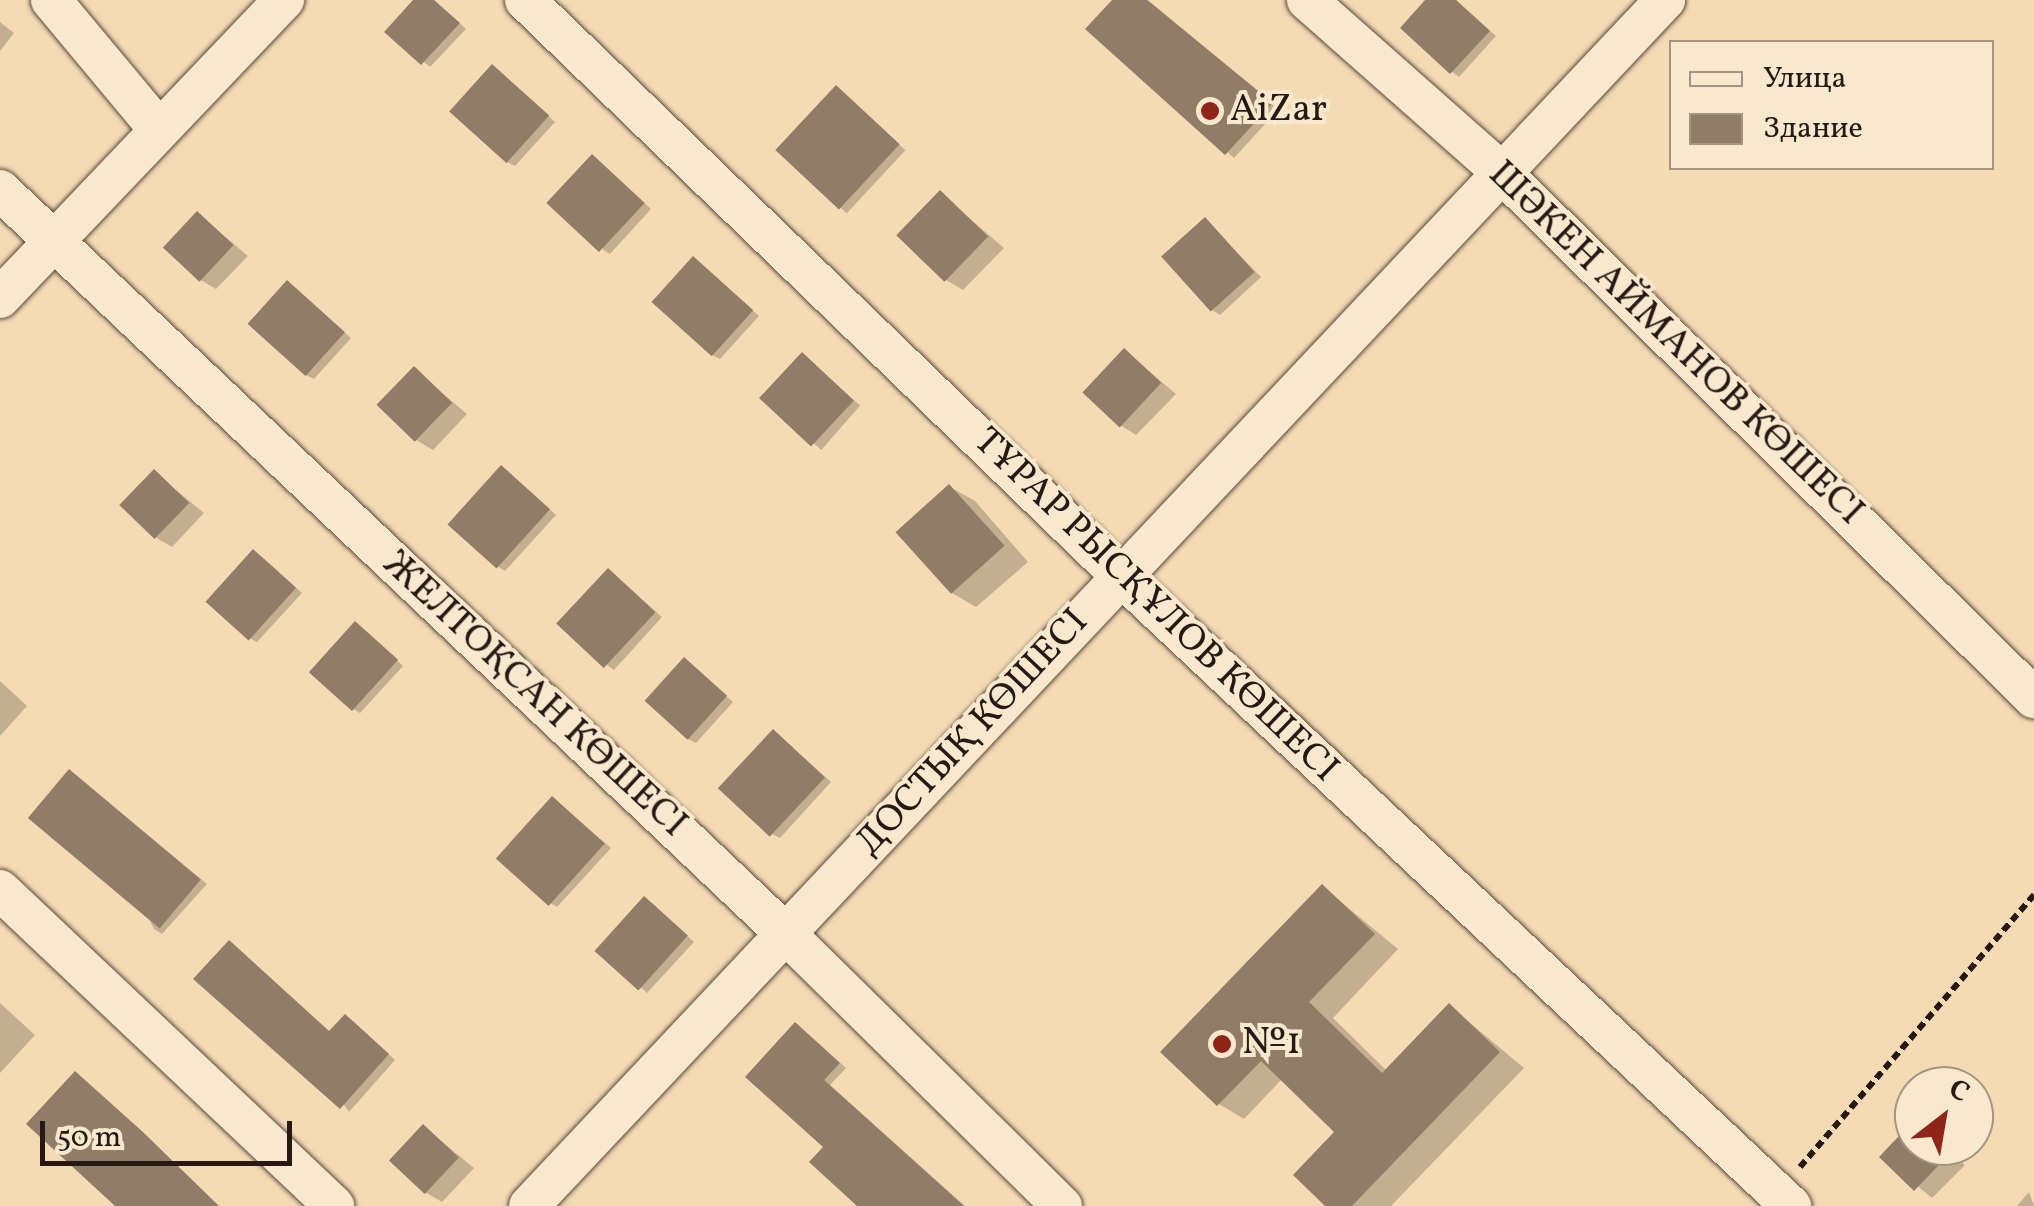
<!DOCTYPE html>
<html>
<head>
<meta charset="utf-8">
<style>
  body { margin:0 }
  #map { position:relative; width:2034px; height:1206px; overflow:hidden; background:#f4dbb4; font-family:Vollkorn,serif }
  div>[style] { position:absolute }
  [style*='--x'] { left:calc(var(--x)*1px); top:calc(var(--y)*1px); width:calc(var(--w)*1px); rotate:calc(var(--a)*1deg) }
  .shadow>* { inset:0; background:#0003; transform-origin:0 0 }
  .building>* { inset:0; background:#917d67; transform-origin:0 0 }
  .path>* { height:6px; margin-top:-3px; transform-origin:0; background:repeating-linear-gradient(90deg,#261813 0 8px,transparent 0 13px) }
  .roads { filter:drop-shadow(0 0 2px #5a493b) drop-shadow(0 0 2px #5a493b) }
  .minor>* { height:40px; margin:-20px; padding:0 20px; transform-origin:20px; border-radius:20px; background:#f8e8ce }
  .dots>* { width:28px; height:28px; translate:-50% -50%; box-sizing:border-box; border:5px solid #f8e8ce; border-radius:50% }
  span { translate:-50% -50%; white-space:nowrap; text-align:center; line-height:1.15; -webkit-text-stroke:8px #f8e8ce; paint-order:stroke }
  .poi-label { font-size:38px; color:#261813 }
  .left { translate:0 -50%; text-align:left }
  .street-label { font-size:38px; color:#261813 }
  .legend { position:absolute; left:1669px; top:40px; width:325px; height:130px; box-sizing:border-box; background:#f8e8ce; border:2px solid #a49583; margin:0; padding:12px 18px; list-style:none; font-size:30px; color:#261813 }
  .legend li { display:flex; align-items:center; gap:20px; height:50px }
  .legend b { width:50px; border:2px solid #a49583 }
  .north { position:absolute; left:1894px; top:1066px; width:100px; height:100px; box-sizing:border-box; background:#f8e8ce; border:2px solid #a49583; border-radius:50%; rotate:31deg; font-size:28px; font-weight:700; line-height:40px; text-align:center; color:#261813 }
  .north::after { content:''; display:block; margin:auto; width:35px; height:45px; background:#8f2418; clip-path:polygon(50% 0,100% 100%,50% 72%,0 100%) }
  .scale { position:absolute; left:40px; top:1121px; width:252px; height:45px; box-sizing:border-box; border:5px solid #261813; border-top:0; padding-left:12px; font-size:30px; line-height:35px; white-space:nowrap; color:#261813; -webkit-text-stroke:8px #f8e8ce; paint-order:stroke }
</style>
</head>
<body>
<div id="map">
  <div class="shadow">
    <i style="clip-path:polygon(416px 0,434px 0,466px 29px,430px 67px,388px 32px)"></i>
    <i style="clip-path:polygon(1116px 0,1148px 0,1279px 109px,1234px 158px,1089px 29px)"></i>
    <i style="clip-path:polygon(1429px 0,1456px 0,1496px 36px,1459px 77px,1452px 72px)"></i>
    <i style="clip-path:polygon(0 22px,14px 33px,0 51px)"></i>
    <i style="clip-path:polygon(500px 72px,555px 122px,515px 166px,507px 162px)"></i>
    <i style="left:844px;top:93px;width:84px;height:86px;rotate:43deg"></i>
    <i style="clip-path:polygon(600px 162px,651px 209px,610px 254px,603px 250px)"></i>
    <i style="clip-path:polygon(940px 193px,1004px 248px,963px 290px,946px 280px)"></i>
    <i style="clip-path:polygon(198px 214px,248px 256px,216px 289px,199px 279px)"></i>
    <i style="clip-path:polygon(1205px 220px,1261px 277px,1220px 315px,1212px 310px)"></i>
    <i style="clip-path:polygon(701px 264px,759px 316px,720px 359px,712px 355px)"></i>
    <i style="clip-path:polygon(288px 283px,351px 338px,314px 379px,306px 375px)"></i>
    <i style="clip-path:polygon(1125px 351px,1176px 394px,1136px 435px,1120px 425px)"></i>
    <i style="left:802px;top:355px;width:77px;height:59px;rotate:41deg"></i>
    <i style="clip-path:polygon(414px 369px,467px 414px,433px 450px,416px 440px)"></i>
    <i style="clip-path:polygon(154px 472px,204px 513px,172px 547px,155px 537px)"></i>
    <i style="clip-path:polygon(509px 473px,556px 515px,505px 571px,497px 566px)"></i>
    <i style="clip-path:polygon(950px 487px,975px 501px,1028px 562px,976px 607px,950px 592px)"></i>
    <i style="clip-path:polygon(261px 556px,302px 593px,257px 642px,249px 638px)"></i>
    <i style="clip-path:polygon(616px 576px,662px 617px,614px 670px,607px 665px)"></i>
    <i style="clip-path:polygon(363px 629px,403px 666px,360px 713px,353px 709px)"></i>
    <i style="clip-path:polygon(685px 660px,733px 702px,696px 743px,688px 739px)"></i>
    <i style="clip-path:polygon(0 681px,27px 706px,0 736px)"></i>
    <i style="clip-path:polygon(781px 737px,831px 782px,780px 838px,772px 834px)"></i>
    <i style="clip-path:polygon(77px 777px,207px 884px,162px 934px,154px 929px)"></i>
    <i style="clip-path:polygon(553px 799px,611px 848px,557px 907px,550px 903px)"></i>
    <i style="clip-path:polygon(1323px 887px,1398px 949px,1333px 1018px,1387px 1071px,1450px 1006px,1524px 1068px,1391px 1206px,1329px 1206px,1338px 1132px,1282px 1079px,1244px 1119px,1219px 1104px)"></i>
    <i style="clip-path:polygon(652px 903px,694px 942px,647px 993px,598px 950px)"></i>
    <i style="clip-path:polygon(229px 943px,331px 1033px,353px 1021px,395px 1060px,349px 1112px)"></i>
    <i style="clip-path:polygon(0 1003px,35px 1035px,0 1073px)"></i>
    <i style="clip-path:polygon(803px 1030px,846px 1068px,830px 1085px,965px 1206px,863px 1206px,826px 1147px)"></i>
    <i style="clip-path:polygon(1914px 1124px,1914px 1146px,1945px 1146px,1965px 1165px,1932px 1198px,1883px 1157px)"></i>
    <i style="clip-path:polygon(424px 1127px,474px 1168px,442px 1202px,425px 1192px)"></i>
    <i style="clip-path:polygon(2029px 1192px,2034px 1206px,2017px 1206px)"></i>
  </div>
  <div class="building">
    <i style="clip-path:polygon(413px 0,434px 0,460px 23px,421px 65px,384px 32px)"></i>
    <i style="clip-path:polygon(1112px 0,1147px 0,1273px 103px,1225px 155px,1085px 29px)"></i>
    <i style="clip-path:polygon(1425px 0,1456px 0,1490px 31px,1450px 74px,1400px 28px)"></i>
    <i style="left:492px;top:64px;width:77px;height:64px;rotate:42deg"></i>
    <i style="left:836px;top:85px;width:87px;height:89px;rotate:43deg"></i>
    <i style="left:592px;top:154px;width:72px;height:67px;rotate:43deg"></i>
    <i style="left:940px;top:190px;width:67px;height:63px;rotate:44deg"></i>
    <i style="left:197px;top:211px;width:50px;height:50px;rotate:43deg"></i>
    <i style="left:1205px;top:217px;width:74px;height:59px;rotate:48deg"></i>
    <i style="left:693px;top:256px;width:81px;height:62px;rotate:42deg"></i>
    <i style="left:287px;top:280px;width:78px;height:59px;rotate:42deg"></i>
    <i style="left:1124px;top:348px;width:51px;height:61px;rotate:43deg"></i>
    <i style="left:802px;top:352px;width:71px;height:63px;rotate:43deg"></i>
    <i style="left:414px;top:366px;width:53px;height:54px;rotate:44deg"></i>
    <i style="left:501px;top:465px;width:66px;height:80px;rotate:42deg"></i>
    <i style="left:154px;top:469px;width:49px;height:50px;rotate:44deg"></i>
    <i style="left:949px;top:484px;width:83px;height:72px;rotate:48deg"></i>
    <i style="left:253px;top:549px;width:58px;height:71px;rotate:42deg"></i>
    <i style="left:608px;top:568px;width:65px;height:76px;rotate:43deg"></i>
    <i style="left:355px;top:621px;width:58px;height:69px;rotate:42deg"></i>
    <i style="left:684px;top:657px;width:58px;height:59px;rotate:42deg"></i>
    <i style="left:773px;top:729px;width:71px;height:81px;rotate:43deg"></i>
    <i style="left:69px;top:769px;width:172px;height:64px;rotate:40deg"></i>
    <i style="left:552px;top:796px;width:71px;height:84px;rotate:42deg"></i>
    <i style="clip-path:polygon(1322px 884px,1375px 934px,1309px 1002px,1382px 1073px,1449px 1003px,1500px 1052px,1352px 1206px,1325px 1206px,1293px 1175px,1334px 1132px,1261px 1061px,1217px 1106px,1160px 1052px)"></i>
    <i style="left:644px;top:896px;width:59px;height:74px;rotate:42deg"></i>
    <i style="clip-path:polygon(229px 940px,329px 1031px,345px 1014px,389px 1054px,340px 1109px,193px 979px)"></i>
    <i style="clip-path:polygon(795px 1022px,840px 1063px,824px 1080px,964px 1206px,857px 1206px,809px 1162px,823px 1147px,745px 1077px)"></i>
    <i style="clip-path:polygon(75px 1071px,144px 1133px,219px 1206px,115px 1206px,26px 1124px)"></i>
    <i style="clip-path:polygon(1914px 1120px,1914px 1146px,1957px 1146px,1914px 1191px,1879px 1157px)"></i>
    <i style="left:423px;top:1124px;width:49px;height:50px;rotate:43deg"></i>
  </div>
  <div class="path">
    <i style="--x:1800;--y:1167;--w:359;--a:-49.3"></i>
  </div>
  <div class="roads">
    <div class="minor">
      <i style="--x:51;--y:0;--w:165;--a:50.2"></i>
      <i style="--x:525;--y:0;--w:829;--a:44.02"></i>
      <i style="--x:1121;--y:576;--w:920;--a:43.24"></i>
      <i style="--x:1307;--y:0;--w:256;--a:41.5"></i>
      <i style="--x:1499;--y:170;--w:752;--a:44.62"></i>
      <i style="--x:0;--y:190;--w:1081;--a:43.43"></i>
      <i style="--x:785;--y:933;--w:389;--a:44.6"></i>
      <i style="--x:0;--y:298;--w:412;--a:-46.4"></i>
      <i style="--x:0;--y:890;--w:460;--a:43.4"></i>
      <i style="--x:529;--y:1206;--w:1657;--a:-46.71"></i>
    </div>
  </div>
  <div class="dots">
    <i style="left:1210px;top:111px;background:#8f2418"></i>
    <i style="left:1222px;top:1044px;background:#8f2418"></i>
  </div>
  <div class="poi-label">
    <span class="left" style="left:1230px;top:111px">AiZar</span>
    <span class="left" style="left:1242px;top:1044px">№1</span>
  </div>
  <div class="street-label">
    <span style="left:1675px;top:344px;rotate:44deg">ШӘКЕН АЙМАНОВ КӨШЕСІ</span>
    <span style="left:1155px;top:606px;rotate:44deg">ТҰРАР РЫСҚҰЛОВ КӨШЕСІ</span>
    <span style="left:534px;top:695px;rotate:43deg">ЖЕЛТОҚСАН КӨШЕСІ</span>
    <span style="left:973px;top:733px;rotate:-47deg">ДОСТЫҚ КӨШЕСІ</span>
  </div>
  <ul class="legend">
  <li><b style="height:12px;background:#f8e8ce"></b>Улица</li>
  <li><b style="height:28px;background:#917d67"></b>Здание</li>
  </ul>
  <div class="north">С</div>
  <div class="scale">50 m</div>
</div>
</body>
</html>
